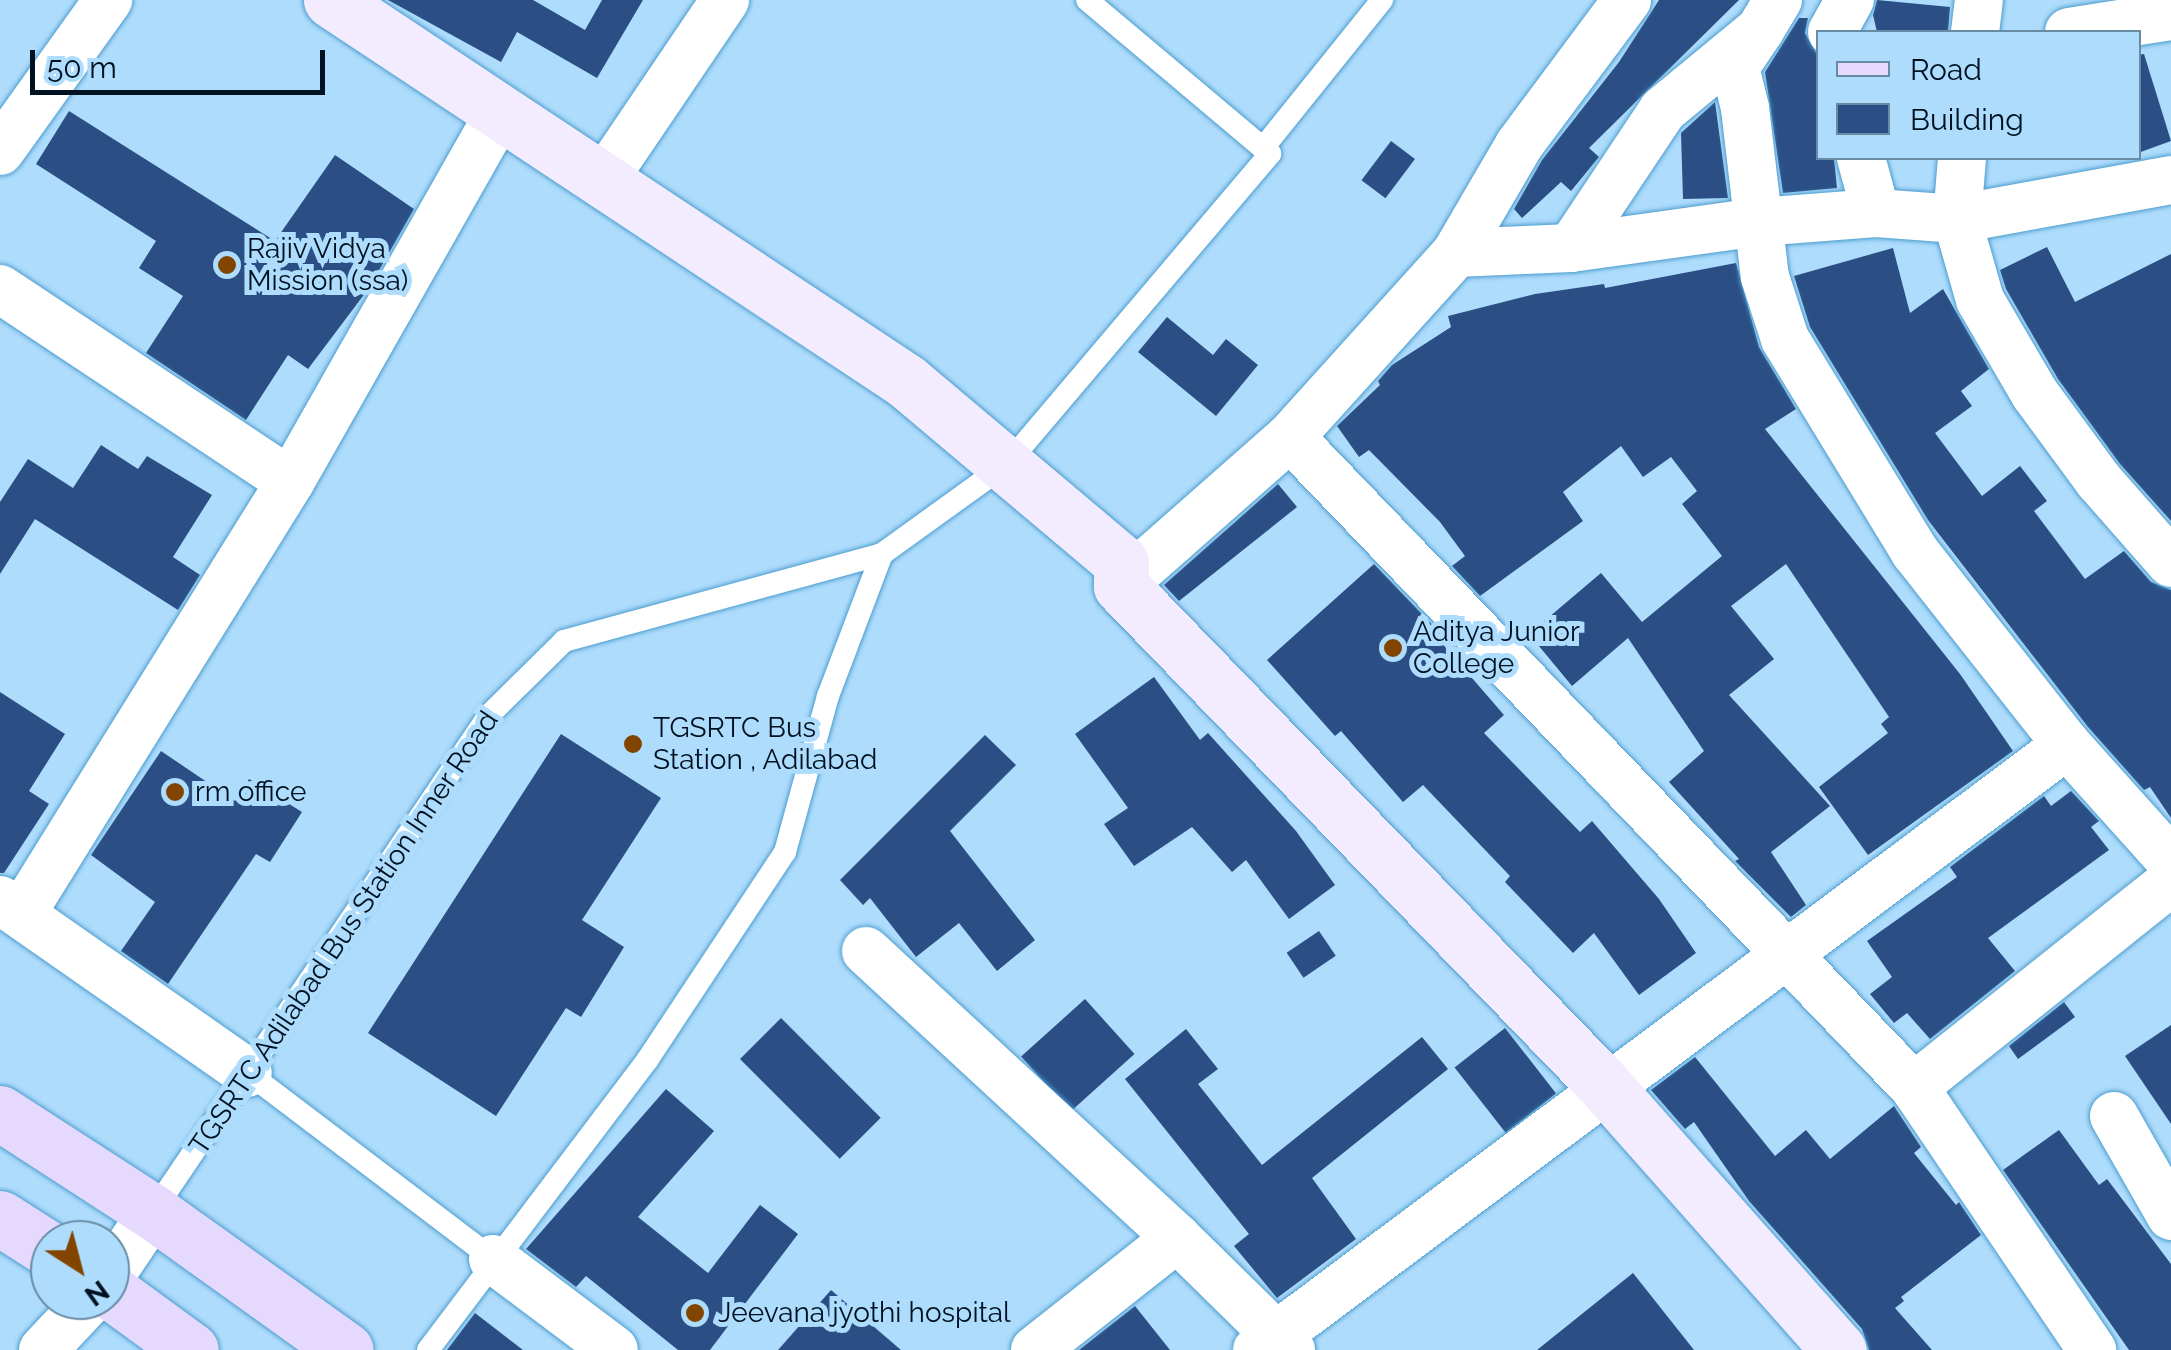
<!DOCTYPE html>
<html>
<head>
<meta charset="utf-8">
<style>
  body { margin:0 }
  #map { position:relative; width:2171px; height:1350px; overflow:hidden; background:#aedcfc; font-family:Raleway,sans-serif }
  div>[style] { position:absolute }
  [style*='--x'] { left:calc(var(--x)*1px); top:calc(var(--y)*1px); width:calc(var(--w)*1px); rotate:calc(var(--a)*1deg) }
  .building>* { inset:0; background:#2b4f85; transform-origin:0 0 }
  .roads { filter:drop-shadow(0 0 2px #4c9dcf) drop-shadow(0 0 2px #4c9dcf) }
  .lane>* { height:22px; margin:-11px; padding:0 11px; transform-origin:11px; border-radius:11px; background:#fff }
  .street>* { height:48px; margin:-24px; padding:0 24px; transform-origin:24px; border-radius:24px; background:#fff }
  .secondary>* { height:55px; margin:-27.5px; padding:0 27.5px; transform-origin:27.5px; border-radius:27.5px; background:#f2ecfe }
  .primary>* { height:55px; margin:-27.5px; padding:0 27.5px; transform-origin:27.5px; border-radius:27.5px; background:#e5dafd }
  .dots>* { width:28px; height:28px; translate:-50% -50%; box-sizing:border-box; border:5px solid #aedcfc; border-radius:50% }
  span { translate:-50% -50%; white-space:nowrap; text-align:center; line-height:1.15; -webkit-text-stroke:10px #aedcfc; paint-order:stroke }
  .poi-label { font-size:28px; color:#001221 }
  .left { translate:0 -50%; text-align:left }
  .street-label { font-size:28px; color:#001221 }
  .legend { position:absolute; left:1816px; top:30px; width:325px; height:130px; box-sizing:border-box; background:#aedcfc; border:2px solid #688ba4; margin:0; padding:12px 18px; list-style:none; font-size:30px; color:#001221 }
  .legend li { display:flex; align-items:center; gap:20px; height:50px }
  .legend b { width:50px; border:2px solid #688ba4 }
  .north { position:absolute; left:30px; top:1220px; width:100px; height:100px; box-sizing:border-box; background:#aedcfc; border:2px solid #688ba4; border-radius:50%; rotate:144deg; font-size:28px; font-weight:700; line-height:40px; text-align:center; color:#001221 }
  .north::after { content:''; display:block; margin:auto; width:35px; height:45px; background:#824500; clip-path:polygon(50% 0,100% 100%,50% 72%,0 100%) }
  .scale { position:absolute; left:30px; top:50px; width:295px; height:45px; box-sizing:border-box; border:5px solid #001221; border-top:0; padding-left:12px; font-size:30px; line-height:35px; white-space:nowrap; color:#001221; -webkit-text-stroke:8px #aedcfc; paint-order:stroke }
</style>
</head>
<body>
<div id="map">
  <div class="building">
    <i style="clip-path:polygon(388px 0,533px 0,585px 30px,602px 0,643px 0,597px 78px,517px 32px,501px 62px)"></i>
    <i style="clip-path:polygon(1659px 0,1739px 0,1589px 148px,1599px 157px,1571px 191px,1561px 182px,1522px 218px,1514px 209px,1542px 160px,1619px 62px)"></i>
    <i style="clip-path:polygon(1877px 0,1950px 7px,1948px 32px,1877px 32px,1873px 15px)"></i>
    <i style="clip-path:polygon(1799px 18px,1808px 18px,1805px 33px,1818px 56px,1818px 158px,1834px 158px,1837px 188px,1783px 193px,1765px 72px)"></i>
    <i style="clip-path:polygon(2144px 54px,2171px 141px,2138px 153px,2138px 55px)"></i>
    <i style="clip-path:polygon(1715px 102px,1728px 198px,1683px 199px,1681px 133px)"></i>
    <i style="clip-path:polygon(69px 111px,275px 241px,335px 155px,414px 209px,369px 288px,308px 369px,288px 355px,246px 420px,146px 353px,183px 296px,139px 268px,156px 241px,36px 164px)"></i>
    <i style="left:1391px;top:141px;width:30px;height:49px;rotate:37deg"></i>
    <i style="clip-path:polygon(2047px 247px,2075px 302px,2171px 254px,2171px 521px,2120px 464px,2058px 379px,2006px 289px,2000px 270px)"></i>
    <i style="clip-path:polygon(1893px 248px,1910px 313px,1943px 289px,1989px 369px,1961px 391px,1972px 406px,1935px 433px,1982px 496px,2020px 466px,2047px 501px,2034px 511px,2085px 579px,2124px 551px,2151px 582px,2171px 590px,2171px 818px,2150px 787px,2144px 790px,2088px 727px,1928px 520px,1810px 327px,1794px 276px)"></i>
    <i style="clip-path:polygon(1736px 263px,1759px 347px,1796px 409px,1765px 429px,1960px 674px,2013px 751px,1868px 855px,1819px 787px,1888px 733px,1881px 724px,1889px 717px,1786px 564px,1731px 606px,1774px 659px,1729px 695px,1830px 806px,1771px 852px,1806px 905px,1791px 917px,1735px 861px,1739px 859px,1669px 782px,1704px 751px,1628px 638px,1572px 686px,1529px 634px,1601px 573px,1642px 622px,1722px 556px,1682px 504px,1697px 491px,1671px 457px,1643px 477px,1621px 446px,1563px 492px,1583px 521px,1480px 596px,1452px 566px,1465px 556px,1440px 522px,1369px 450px,1359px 457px,1337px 426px,1380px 385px,1378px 381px,1392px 365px,1451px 327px,1448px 316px,1535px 294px,1604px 284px,1605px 288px)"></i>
    <i style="clip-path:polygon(1167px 317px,1213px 355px,1226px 339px,1258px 365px,1216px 416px,1138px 352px)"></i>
    <i style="clip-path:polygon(101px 445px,138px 469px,147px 456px,212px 495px,173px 557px,200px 575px,178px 610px,35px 519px,0 574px,0 502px,28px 459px,73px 488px)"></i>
    <i style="clip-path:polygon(1278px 484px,1297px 507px,1179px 601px,1164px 585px)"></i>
    <i style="clip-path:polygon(1374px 564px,1444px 637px,1440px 641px,1504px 715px,1484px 733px,1580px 832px,1592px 821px,1659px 899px,1696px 953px,1639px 995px,1594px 933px,1573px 953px,1505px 882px,1510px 876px,1423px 785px,1403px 802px,1341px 731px,1335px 736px,1267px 660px)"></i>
    <i style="clip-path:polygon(1154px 677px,1200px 740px,1208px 733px,1296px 831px,1335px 885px,1289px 919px,1246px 860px,1232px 872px,1192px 827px,1134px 866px,1104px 824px,1128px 808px,1075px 734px)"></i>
    <i style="clip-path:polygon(0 692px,65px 734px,29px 791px,49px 804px,4px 873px,0 873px)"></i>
    <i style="clip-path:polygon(561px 734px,661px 798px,582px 920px,624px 947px,581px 1017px,566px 1008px,496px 1116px,368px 1033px)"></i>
    <i style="clip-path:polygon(985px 735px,1016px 765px,950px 831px,1035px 940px,997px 971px,959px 923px,916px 957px,870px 898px,863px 905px,840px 880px)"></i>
    <i style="clip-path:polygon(161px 751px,235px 801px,249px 779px,302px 812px,270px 862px,256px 854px,168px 984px,121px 951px,155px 902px,91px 855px)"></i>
    <i style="clip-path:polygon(2071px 791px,2099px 821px,2091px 827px,2109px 850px,1988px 938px,2015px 971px,1930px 1039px,1907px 1013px,1894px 1023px,1870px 994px,1892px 977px,1867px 941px,1957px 877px,1950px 867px,2044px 796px,2051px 806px)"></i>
    <i style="left:1319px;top:931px;width:30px;height:39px;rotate:56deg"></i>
    <i style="left:1085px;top:999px;width:74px;height:86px;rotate:48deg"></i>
    <i style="clip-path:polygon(2064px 1002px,2075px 1017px,2018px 1059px,2009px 1046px)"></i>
    <i style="left:781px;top:1018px;width:141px;height:58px;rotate:45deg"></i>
    <i style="clip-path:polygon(2171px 1025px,2171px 1124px,2125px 1056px)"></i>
    <i style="left:1505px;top:1028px;width:83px;height:64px;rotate:52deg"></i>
    <i style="clip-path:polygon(1186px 1029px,1218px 1069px,1198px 1084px,1262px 1165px,1422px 1037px,1448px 1069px,1312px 1178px,1356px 1239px,1277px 1298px,1234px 1246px,1249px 1234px,1125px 1079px)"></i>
    <i style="clip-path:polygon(1695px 1057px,1775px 1156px,1806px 1130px,1830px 1159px,1894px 1106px,1921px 1147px,1914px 1153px,1956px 1205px,1959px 1202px,1981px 1235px,1901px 1297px,1904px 1301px,1895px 1308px,1932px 1350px,1869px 1350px,1862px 1329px,1749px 1201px,1694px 1122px,1685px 1129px,1651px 1090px)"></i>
    <i style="clip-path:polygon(666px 1089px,714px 1131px,638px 1217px,708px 1273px,760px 1205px,798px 1234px,710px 1350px,678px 1350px,586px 1276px,576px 1287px,526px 1249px)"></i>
    <i style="clip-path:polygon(2059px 1130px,2099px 1185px,2107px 1179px,2171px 1264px,2171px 1350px,2129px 1350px,2003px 1170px)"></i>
    <i style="clip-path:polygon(1633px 1273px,1694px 1350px,1537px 1350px)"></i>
    <i style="clip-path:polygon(831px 1290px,901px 1350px,778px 1350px)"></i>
    <i style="clip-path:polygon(1135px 1306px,1170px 1350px,1079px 1350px)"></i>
    <i style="clip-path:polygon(475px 1313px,523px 1350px,447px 1350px)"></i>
  </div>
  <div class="roads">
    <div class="lane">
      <i style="--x:1263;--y:148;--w:190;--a:-51.2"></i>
      <i style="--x:248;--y:1073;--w:308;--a:37.2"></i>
      <i style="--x:153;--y:1212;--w:600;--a:-55.94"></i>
      <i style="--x:489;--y:715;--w:105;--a:-44.6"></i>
      <i style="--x:564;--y:641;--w:330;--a:-15.3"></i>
      <i style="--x:882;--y:554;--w:154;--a:-35.8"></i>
      <i style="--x:1007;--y:464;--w:407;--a:-49.7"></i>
      <i style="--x:1270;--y:154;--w:239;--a:-139.9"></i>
      <i style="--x:428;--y:1350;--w:365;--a:-52.9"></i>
      <i style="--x:648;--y:1059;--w:248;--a:-56.5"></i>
      <i style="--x:785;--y:852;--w:162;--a:-74.6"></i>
      <i style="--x:828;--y:696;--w:152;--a:-69.2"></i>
    </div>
    <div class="street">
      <i style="--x:1760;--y:30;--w:45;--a:124"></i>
      <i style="--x:1735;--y:67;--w:42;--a:76.3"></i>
      <i style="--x:1745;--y:108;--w:170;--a:83.3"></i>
      <i style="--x:1765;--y:277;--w:65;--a:72.1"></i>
      <i style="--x:1785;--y:339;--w:250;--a:58.6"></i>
      <i style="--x:1915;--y:552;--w:246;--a:51.8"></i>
      <i style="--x:2067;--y:745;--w:156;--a:48.1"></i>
      <i style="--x:1832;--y:32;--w:37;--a:-61"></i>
      <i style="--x:1975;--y:32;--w:32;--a:-83"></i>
      <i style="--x:2069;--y:32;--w:103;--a:-8.9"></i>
      <i style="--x:0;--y:151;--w:186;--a:-54.4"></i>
      <i style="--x:1861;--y:158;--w:57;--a:74.7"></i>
      <i style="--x:1962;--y:158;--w:61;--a:94.7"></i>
      <i style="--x:1957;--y:219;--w:84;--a:74.1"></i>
      <i style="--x:1980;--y:300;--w:109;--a:59.7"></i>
      <i style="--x:2035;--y:394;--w:108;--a:53.7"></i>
      <i style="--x:2099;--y:481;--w:109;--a:48.7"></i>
      <i style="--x:604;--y:179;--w:216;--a:-55.9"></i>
      <i style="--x:1571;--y:248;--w:166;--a:-56.3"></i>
      <i style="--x:1663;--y:110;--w:126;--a:-39.5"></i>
      <i style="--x:1760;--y:30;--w:35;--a:-59"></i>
      <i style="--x:1456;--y:253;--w:125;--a:-59.7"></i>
      <i style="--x:1519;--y:145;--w:181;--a:-53.3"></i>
      <i style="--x:0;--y:289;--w:348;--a:33.6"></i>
      <i style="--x:1290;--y:437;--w:901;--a:46.17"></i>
      <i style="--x:1914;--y:1087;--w:318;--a:55.9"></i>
      <i style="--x:1121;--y:586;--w:225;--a:-41.4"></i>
      <i style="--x:1290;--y:437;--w:248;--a:-47.9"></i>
      <i style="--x:1456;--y:253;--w:115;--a:-2.5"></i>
      <i style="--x:1571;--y:248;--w:190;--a:-7.9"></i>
      <i style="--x:1759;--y:222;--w:117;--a:-4.4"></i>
      <i style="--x:1876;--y:213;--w:81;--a:4.2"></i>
      <i style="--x:1957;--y:219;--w:218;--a:-10.3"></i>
      <i style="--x:0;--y:900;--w:302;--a:34.9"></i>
      <i style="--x:22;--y:913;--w:508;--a:-58.13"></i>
      <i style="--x:290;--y:482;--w:427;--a:-60.4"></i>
      <i style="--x:866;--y:951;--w:423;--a:42.7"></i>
      <i style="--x:1177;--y:1238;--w:160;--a:44.5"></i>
      <i style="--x:1914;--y:1087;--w:329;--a:-38.6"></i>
      <i style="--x:2114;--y:1116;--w:115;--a:60.3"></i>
      <i style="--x:493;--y:1259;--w:151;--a:36.9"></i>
      <i style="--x:110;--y:1276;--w:77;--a:-56.1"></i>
      <i style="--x:43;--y:1350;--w:69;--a:-46.8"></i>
      <i style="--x:1035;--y:1350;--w:181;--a:-38.3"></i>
      <i style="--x:1257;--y:1350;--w:1011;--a:-36.76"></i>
    </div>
    <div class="secondary">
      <i style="--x:331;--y:0;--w:690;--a:33.53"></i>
      <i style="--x:906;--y:381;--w:281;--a:40.1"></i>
      <i style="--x:1121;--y:562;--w:24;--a:90"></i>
      <i style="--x:1121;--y:586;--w:697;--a:45.93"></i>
      <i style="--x:1606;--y:1087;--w:351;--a:48.5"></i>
    </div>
    <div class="primary">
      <i style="--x:0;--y:1113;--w:182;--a:32.9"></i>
      <i style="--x:153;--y:1212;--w:237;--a:35.6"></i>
      <i style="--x:0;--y:1218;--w:59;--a:32.6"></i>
      <i style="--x:110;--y:1291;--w:100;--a:36.1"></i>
    </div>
  </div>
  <div class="dots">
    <i style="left:227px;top:265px;background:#824500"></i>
    <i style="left:1393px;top:648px;background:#824500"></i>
    <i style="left:633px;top:744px;background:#824500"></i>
    <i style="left:175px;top:792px;background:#824500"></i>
    <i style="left:695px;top:1313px;background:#824500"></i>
  </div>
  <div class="poi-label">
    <span class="left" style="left:247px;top:265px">Rajiv Vidya<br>Mission (ssa)</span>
    <span class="left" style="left:1413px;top:648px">Aditya Junior<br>College</span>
    <span class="left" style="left:653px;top:744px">TGSRTC Bus<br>Station , Adilabad</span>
    <span class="left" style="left:195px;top:792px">rm office</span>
    <span class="left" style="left:718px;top:1313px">Jeevana jyothi hospital</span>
  </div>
  <div class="street-label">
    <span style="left:344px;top:933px;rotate:-56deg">TGSRTC Adilabad Bus Station Inner Road</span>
  </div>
  <ul class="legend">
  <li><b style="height:12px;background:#e5dafd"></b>Road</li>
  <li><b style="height:28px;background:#2b4f85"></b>Building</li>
  </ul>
  <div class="north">N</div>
  <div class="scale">50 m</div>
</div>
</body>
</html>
